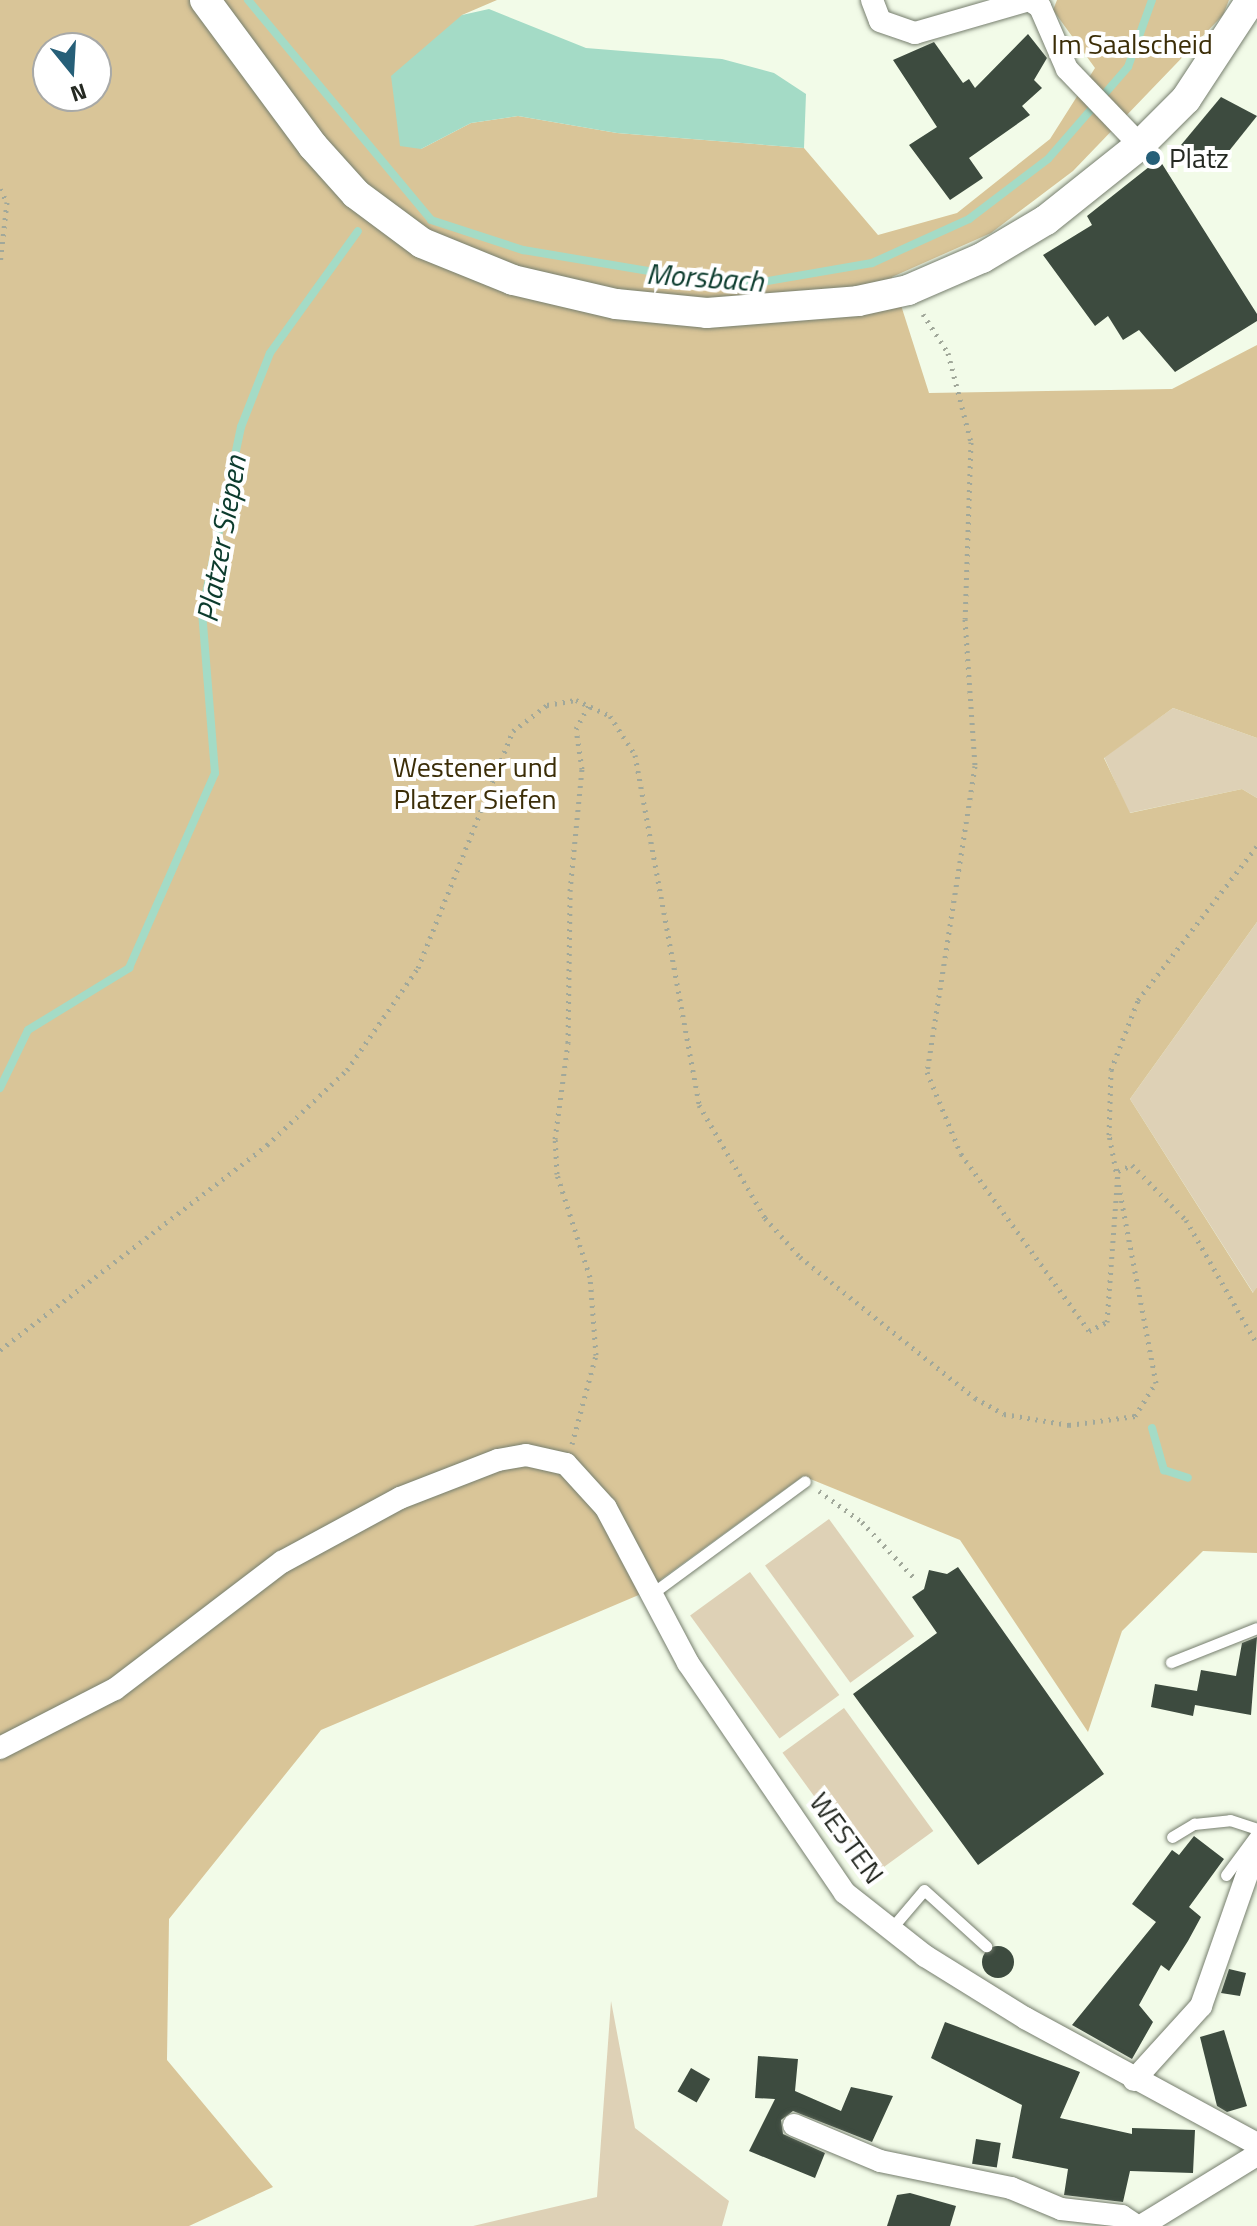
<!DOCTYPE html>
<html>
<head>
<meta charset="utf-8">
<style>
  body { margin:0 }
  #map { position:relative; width:1257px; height:2226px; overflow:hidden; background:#f2fbe8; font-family:"Titillium Web",sans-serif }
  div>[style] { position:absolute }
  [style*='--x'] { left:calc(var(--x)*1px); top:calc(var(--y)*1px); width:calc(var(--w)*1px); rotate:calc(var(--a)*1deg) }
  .green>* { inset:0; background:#ded1b6; transform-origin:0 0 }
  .forest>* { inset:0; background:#d9c598 }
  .water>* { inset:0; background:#a4dbc6 }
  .stream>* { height:8px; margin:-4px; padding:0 4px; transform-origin:4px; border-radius:4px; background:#a4dbc6 }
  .building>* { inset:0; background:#3d4b3f; transform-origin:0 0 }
  .round { border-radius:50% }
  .path>* { height:5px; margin-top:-2.5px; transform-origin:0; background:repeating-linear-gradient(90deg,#a1a89a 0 2px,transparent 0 8px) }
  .roads { filter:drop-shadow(0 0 2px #767e6e) drop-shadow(0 0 2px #767e6e) }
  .service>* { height:11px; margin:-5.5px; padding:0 5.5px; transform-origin:5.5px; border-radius:5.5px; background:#fff }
  .minor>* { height:22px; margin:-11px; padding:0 11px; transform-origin:11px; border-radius:11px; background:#fff }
  .secondary>* { height:30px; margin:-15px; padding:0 15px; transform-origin:15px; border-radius:15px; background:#fff }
  .dots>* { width:22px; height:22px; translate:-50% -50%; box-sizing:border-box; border:4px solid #fff; border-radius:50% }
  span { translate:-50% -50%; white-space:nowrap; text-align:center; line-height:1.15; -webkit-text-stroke:8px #fff; paint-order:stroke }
  .park-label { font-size:28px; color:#3b2d07 }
  .poi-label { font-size:28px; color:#252922 }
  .left { translate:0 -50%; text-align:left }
  .street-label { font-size:28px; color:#252922 }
  .water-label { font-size:30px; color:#0b3b2d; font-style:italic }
  .north { position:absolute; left:32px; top:32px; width:80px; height:80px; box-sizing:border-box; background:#fff; border:2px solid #a8a9a7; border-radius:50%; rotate:162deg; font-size:22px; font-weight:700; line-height:32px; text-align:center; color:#252922 }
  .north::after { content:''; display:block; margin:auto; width:28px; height:36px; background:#265f78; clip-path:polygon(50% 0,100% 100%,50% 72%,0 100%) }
</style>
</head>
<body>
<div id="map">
  <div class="green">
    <i style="clip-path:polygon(1173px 708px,1257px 738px,1257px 798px,1242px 789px,1129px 813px,1104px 757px)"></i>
    <i style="clip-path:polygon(1257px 922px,1257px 1287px,1254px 1294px,1130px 1099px)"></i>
    <i style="left:829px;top:1519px;width:145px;height:79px;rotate:54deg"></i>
    <i style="left:750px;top:1572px;width:152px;height:74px;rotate:54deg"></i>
    <i style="left:844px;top:1708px;width:152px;height:76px;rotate:54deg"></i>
    <i style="clip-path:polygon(611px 2001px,635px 2128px,729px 2201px,722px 2226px,473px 2226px,597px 2197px)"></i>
  </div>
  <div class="forest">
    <i style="clip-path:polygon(evenodd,0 0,497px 0,462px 15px,421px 149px,471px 123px,518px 116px,617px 133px,804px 148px,878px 235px,957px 213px,1050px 139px,1095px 68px,1053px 10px,1057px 0,1229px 0,1223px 15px,1073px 171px,991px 233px,892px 277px,929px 393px,1172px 389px,1257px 345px,1257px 738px,1173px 708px,1104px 758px,1130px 813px,1242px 789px,1257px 798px,1257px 922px,1130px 1099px,1253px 1293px,1257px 1287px,1257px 1553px,1203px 1551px,1122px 1631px,1088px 1732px,960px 1540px,803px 1476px,641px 1594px,321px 1730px,169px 1919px,167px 2060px,273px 2187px,189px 2226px,0 2226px,0 0,48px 48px,96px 48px,96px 96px,48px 96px,48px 48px)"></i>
  </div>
  <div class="water">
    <i style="clip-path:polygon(489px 9px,586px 48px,722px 59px,774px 73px,806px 94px,804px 148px,617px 133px,518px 116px,471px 123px,421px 149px,400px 146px,391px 76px,462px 15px)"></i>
  </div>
  <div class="stream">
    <i style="--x:248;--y:0;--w:286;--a:50.2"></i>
    <i style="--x:431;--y:220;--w:97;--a:18.1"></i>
    <i style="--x:523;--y:250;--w:219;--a:9.5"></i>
    <i style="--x:739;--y:286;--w:135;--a:-9.8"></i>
    <i style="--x:872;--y:263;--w:107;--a:-24.4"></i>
    <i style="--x:969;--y:219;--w:99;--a:-37.2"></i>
    <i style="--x:1048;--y:159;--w:122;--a:-49"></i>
    <i style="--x:1128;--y:67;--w:71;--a:-70.3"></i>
    <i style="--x:0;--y:1088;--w:64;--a:-64.2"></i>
    <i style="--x:28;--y:1030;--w:119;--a:-31.5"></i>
    <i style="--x:129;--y:968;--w:213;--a:-66.2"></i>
    <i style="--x:215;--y:773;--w:162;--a:-94.6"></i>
    <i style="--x:202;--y:612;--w:189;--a:-78.1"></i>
    <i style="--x:241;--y:427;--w:79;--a:-68.6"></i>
    <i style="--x:270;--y:353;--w:150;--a:-54.2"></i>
    <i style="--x:1152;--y:1428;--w:44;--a:74.1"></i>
    <i style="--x:1164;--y:1470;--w:25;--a:18"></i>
  </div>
  <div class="building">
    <i style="clip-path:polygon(1028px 34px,1047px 58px,1034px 80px,1042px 88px,1022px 106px,1030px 115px,969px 158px,983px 178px,950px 200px,909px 145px,937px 127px,893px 60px,934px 42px,963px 83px,969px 79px,975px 88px)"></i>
    <i style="clip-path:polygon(1221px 97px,1257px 116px,1213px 171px,1181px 145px)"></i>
    <i style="clip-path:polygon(1159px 159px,1257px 314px,1257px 321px,1175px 372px,1139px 330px,1123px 340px,1108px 316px,1095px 326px,1043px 255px,1092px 225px,1087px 216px)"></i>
    <i style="clip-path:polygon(958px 1567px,1104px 1774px,978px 1865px,853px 1694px,937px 1633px,912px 1597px,924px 1589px,929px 1570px,947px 1574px)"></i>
    <i style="clip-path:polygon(1257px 1637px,1251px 1715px,1195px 1705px,1193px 1716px,1151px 1707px,1155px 1684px,1197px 1691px,1201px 1670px,1236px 1676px,1242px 1643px)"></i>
    <i style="clip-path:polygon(1194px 1836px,1224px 1859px,1189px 1907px,1201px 1917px,1188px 1941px,1169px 1971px,1161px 1965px,1139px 2005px,1153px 2022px,1132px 2059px,1072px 2025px,1156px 1922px,1132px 1904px,1172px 1850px,1179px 1855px)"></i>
    <i class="round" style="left:982px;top:1946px;width:32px;height:32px"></i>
    <i style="clip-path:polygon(1229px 1969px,1246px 1973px,1240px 1996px,1221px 1993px)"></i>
    <i style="clip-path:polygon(945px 2022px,1080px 2072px,1060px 2118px,1132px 2134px,1132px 2128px,1195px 2130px,1193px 2173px,1130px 2171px,1123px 2202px,1064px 2195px,1068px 2169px,1012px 2158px,1022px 2105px,931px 2058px)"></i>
    <i style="clip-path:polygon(1224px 2030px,1247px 2106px,1227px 2112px,1217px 2106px,1200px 2037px)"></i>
    <i style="clip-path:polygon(758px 2056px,798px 2059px,795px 2091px,841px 2111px,851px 2087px,893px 2096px,872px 2142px,793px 2111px,781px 2120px,783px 2134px,825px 2153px,815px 2178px,749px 2151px,775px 2099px,755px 2098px)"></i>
    <i style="left:691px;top:2068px;width:22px;height:27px;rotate:30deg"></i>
    <i style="left:976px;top:2139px;width:25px;height:25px;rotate:9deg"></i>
    <i style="clip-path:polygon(910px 2193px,956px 2206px,950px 2226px,887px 2226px,897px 2195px)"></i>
  </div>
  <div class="path">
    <i style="--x:0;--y:189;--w:15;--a:62"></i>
    <i style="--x:7;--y:202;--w:62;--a:96.4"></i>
    <i style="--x:923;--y:314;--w:46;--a:57.3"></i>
    <i style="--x:948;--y:353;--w:92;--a:75.5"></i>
    <i style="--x:971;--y:442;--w:177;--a:91.9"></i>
    <i style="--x:965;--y:619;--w:147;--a:86.1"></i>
    <i style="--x:975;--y:766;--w:310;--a:98.9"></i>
    <i style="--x:927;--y:1072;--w:89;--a:67.5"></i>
    <i style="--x:961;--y:1154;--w:218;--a:54.1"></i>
    <i style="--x:1089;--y:1331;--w:20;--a:-27"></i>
    <i style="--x:1107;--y:1322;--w:151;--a:-85.8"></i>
    <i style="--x:1118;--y:1171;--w:15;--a:-23"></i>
    <i style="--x:1132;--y:1165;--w:77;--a:45.5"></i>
    <i style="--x:1186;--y:1220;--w:143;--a:60.2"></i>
    <i style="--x:0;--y:1350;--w:337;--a:-37.5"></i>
    <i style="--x:267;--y:1145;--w:110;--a:-43.2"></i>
    <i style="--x:347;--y:1070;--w:124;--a:-55.2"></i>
    <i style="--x:418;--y:968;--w:255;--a:-68.2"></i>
    <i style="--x:513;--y:731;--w:43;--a:-37.4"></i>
    <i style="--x:547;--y:705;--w:29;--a:-10"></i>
    <i style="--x:576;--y:700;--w:38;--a:25"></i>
    <i style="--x:610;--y:716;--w:46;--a:57.3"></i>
    <i style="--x:635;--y:755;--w:356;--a:79.6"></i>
    <i style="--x:699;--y:1105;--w:131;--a:59.7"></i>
    <i style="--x:765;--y:1218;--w:52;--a:48.1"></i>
    <i style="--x:800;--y:1257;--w:225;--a:38.9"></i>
    <i style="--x:975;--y:1398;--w:33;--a:29"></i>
    <i style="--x:1004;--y:1414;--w:66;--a:9.6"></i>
    <i style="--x:1069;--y:1425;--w:67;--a:-7.8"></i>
    <i style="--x:1135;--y:1416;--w:39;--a:-58"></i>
    <i style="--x:1156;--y:1383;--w:252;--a:-100.7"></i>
    <i style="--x:1109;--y:1135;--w:65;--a:-88.2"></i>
    <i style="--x:1111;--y:1070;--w:75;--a:-68.9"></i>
    <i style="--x:1138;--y:1000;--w:195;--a:-52.3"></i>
    <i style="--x:572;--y:1444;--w:92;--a:-74.9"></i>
    <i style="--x:596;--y:1355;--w:78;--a:-94.4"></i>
    <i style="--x:590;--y:1277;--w:108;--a:-107.8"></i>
    <i style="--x:557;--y:1174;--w:35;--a:-93"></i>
    <i style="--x:555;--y:1139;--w:97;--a:-82.3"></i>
    <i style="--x:568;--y:1043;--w:152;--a:-89.2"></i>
    <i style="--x:570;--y:891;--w:123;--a:-84.4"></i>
    <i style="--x:582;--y:769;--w:40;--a:-98.5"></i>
    <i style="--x:576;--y:729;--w:30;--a:-62"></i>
    <i style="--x:819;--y:1491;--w:53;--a:35.8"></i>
    <i style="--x:862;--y:1522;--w:79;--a:47"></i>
  </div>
  <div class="roads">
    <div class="service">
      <i style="--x:650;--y:1595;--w:192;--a:-36.3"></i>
      <i style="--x:1171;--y:1662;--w:92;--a:-21.6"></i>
      <i style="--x:1172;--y:1837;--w:26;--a:-31"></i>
      <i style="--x:1194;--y:1824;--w:36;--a:-6"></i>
      <i style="--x:1230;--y:1820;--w:28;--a:18"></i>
      <i style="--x:1226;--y:1875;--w:52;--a:-53.6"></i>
      <i style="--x:890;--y:1930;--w:52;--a:-49.6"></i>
      <i style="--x:924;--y:1890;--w:84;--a:42.1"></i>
    </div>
    <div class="minor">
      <i style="--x:872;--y:0;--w:22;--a:69"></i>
      <i style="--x:880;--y:21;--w:37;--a:19"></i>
      <i style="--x:915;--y:33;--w:119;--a:-16.1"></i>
      <i style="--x:1029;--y:0;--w:13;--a:32"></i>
      <i style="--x:1040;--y:7;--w:68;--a:66.5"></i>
      <i style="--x:1067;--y:69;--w:105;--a:46.2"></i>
      <i style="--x:0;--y:1748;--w:129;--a:-27.2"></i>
      <i style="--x:115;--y:1689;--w:210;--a:-37.3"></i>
      <i style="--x:282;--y:1562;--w:134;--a:-28.5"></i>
      <i style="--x:400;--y:1498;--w:105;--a:-21.2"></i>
      <i style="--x:498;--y:1460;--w:28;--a:-10"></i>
      <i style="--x:526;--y:1455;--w:41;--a:12.7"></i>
      <i style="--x:566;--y:1464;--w:59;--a:47.7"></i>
      <i style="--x:606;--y:1508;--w:175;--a:62.1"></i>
      <i style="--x:688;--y:1663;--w:278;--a:55.7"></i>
      <i style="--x:845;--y:1893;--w:102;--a:38.2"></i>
      <i style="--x:925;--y:1956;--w:118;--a:31.8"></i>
      <i style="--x:1025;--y:2018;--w:264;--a:28.5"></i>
      <i style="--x:1134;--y:2080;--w:100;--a:-47.8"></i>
      <i style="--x:1201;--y:2006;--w:170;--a:-70.7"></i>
      <i style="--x:794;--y:2125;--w:93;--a:22.7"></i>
      <i style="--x:880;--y:2161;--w:134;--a:11.6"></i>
      <i style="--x:1011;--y:2188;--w:54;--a:22.8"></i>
      <i style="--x:1061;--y:2209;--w:61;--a:6.5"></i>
      <i style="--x:1122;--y:2216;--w:18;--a:34"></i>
      <i style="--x:1141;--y:2226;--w:136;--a:-31.5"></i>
    </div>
    <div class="secondary">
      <i style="--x:205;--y:0;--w:182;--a:53.5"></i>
      <i style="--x:313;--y:146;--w:64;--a:48.1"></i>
      <i style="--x:356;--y:194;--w:82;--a:36.6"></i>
      <i style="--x:422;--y:243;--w:98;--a:22.1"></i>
      <i style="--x:513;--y:280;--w:106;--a:13.1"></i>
      <i style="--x:616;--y:304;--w:91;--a:5.6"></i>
      <i style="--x:707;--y:313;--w:151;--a:-4.5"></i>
      <i style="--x:858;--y:301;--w:51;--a:-12.4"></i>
      <i style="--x:908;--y:290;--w:81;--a:-23.4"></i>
      <i style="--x:982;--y:258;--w:74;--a:-30.7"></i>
      <i style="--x:1046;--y:220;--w:120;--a:-38.6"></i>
      <i style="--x:1140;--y:145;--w:65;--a:-45"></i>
      <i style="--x:1186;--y:99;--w:118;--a:-56.7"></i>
    </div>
  </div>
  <div class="dots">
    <i style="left:1153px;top:158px;background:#265f78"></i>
  </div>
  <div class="park-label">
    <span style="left:1132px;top:44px">Im Saalscheid</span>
    <span style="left:475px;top:783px">Westener und<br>Platzer Siefen</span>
  </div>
  <div class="poi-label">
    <span class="left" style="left:1169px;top:158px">Platz</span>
  </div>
  <div class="street-label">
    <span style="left:847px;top:1838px;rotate:54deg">WESTEN</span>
  </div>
  <div class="water-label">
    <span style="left:705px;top:277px;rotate:4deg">Morsbach</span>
    <span style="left:221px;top:539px;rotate:-80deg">Platzer Siepen</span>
  </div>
  <div class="north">N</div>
</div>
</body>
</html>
